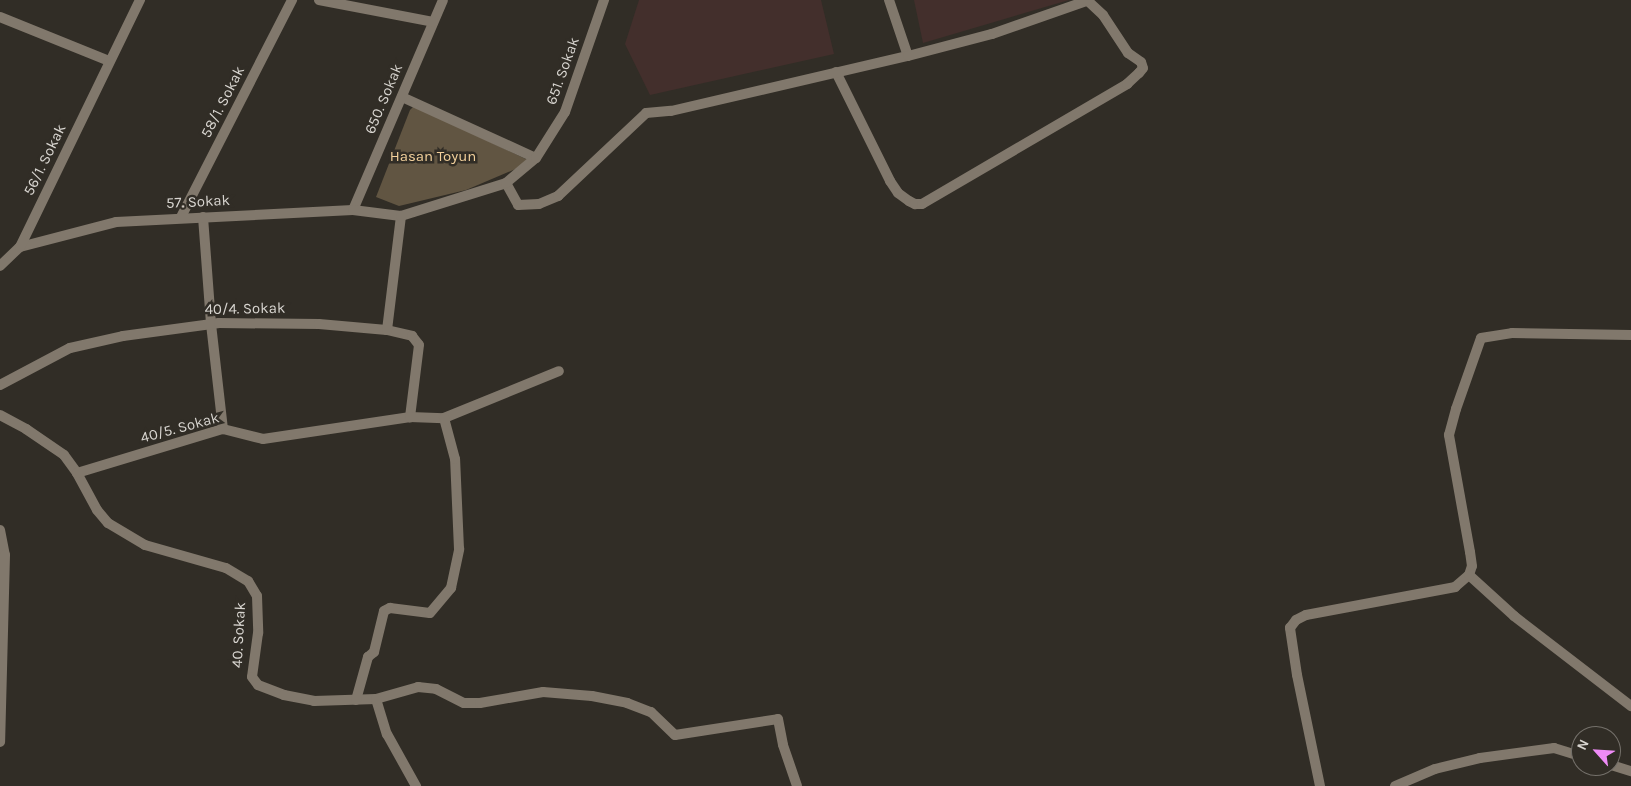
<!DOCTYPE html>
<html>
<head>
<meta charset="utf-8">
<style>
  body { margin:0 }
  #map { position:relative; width:1631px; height:786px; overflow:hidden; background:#312d26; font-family:Karla,sans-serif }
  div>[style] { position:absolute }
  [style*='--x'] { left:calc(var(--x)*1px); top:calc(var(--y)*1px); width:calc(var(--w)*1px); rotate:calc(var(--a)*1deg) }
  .education>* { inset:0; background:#432f2c }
  .green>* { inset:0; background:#615542 }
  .minor>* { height:10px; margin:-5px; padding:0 5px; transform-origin:5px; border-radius:5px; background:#81786c }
  .tertiary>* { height:10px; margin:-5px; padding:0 5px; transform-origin:5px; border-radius:5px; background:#81786c }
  span { translate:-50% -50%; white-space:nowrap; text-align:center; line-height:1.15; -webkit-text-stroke:5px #312d26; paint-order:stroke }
  .street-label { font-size:15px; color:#d8d5d0 }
  .park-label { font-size:15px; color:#f2d09b }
  .north { position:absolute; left:1571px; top:726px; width:50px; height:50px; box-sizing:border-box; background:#312d26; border:1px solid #74706a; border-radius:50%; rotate:296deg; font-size:14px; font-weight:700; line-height:20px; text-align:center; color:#d8d5d0 }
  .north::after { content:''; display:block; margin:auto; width:18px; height:22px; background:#ef8bf7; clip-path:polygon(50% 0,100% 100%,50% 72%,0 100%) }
</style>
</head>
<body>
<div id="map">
  <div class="education">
    <i style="clip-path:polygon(639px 0,821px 0,834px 54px,650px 95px,625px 44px)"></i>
    <i style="clip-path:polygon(914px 0,1069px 0,923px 43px)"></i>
  </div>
  <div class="green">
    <i style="clip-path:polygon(414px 106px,532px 162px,466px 190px,399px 206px,376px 197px,410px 110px)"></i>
  </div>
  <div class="minor">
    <i style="--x:889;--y:0;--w:59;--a:71.3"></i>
    <i style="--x:836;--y:72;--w:122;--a:63.6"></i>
    <i style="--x:890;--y:181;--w:14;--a:56"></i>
    <i style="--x:898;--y:193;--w:14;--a:36"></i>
    <i style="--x:909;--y:201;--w:7;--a:27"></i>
    <i style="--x:915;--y:204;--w:7;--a:0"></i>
    <i style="--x:922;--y:204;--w:238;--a:-30.3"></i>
    <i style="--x:1127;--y:84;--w:16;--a:-43"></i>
    <i style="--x:1139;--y:73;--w:6;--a:-51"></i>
    <i style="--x:1143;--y:68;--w:6;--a:-108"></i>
    <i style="--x:1141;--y:62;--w:16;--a:-145"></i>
    <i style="--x:1128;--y:53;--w:45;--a:-123.3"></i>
    <i style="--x:1103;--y:15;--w:19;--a:-137"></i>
    <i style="--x:402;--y:97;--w:147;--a:24.5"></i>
    <i style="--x:506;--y:183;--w:25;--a:61"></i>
    <i style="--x:518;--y:205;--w:21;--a:-3"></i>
    <i style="--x:539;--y:204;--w:21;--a:-23"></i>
    <i style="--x:558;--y:196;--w:121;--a:-43.3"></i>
    <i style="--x:646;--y:113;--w:25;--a:-5"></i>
    <i style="--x:671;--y:111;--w:243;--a:-13.1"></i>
    <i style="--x:908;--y:56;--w:87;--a:-14.7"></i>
    <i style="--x:992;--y:34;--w:103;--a:-19.3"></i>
    <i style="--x:353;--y:210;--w:228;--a:-66.8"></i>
    <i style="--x:181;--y:217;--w:244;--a:-62.9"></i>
    <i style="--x:203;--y:217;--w:107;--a:85.7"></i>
    <i style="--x:211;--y:324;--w:106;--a:83.5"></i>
    <i style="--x:387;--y:330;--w:26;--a:13"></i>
    <i style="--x:412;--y:336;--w:11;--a:52"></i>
    <i style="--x:419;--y:345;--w:73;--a:97.1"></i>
    <i style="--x:0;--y:385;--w:79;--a:-27.9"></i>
    <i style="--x:70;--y:348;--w:54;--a:-12.8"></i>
    <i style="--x:123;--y:336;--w:97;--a:-7.7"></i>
    <i style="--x:219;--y:323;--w:100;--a:0.6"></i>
    <i style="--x:319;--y:324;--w:68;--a:5"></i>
    <i style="--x:387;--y:330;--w:115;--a:-83"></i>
    <i style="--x:0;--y:415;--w:30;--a:28"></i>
    <i style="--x:26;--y:429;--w:46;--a:34.4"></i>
    <i style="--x:64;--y:455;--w:22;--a:54"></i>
    <i style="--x:77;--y:473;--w:42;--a:61.6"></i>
    <i style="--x:97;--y:510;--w:17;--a:50"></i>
    <i style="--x:108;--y:523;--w:43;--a:30.7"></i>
    <i style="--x:145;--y:545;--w:84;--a:15.9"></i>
    <i style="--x:226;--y:568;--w:26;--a:31"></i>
    <i style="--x:248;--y:581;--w:17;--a:59"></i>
    <i style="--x:257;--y:596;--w:37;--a:88"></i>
    <i style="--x:258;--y:633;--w:44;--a:97.8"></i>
    <i style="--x:252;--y:677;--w:10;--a:53"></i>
    <i style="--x:258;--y:685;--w:28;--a:21"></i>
    <i style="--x:284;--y:695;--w:31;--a:11"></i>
    <i style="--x:314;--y:701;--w:62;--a:-1.8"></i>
    <i style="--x:376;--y:699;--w:44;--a:-15.9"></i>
    <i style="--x:418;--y:687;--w:18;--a:6"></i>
    <i style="--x:436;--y:689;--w:31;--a:27"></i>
    <i style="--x:464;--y:703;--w:16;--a:0"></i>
    <i style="--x:480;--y:703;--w:64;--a:-9.9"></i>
    <i style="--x:543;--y:692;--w:49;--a:4.7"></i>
    <i style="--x:592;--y:696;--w:36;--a:11"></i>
    <i style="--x:627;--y:703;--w:26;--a:21"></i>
    <i style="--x:651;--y:712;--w:33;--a:44"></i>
    <i style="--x:675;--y:735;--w:104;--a:-8.8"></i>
    <i style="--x:778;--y:719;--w:26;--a:79"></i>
    <i style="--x:783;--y:745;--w:43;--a:71.1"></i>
    <i style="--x:77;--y:473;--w:152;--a:-16.8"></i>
    <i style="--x:223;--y:429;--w:41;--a:14"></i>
    <i style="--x:263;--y:439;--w:149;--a:-8.5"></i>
    <i style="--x:410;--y:417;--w:34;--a:2"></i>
    <i style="--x:444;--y:418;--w:124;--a:-22.2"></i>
    <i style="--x:0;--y:530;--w:25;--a:79"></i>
    <i style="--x:5;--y:555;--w:187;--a:91.5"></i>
    <i style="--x:1469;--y:575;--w:61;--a:42.3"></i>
    <i style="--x:1514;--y:616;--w:148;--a:37.6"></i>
    <i style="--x:376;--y:699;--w:37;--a:73"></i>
    <i style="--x:387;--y:734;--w:60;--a:60.9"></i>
    <i style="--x:356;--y:700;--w:45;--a:-74.4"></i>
    <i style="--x:368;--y:657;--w:8;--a:-40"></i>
    <i style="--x:374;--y:652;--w:42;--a:-76.3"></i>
    <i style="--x:384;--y:611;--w:7;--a:-27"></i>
    <i style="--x:390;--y:608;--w:40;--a:7.1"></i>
    <i style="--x:430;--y:613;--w:33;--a:-50"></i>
    <i style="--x:451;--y:588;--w:40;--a:-78"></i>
    <i style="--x:459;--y:549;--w:90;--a:-92.5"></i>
    <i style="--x:455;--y:459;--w:42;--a:-105"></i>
    <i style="--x:1611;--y:765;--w:21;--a:17"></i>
    <i style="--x:1320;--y:786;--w:113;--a:-101.7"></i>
    <i style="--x:1297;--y:675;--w:48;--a:-98.5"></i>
    <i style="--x:1290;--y:628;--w:10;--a:-53"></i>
    <i style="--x:1296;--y:620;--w:11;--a:-27"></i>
    <i style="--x:1306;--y:615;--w:152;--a:-10.6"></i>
    <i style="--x:1455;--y:587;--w:18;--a:-41"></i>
    <i style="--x:1469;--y:575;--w:9;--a:-72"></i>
    <i style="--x:1472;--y:566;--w:14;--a:-98"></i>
    <i style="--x:1470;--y:552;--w:119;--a:-100.2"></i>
    <i style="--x:1449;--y:435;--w:27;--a:-75"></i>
    <i style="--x:1456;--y:409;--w:75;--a:-70.6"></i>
    <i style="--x:1481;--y:338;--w:31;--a:-9"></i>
    <i style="--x:1512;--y:333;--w:119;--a:1"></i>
    <i style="--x:1395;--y:786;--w:43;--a:-23"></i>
    <i style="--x:1435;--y:769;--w:46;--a:-13.7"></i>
    <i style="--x:1480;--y:758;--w:75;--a:-7.7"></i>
    <i style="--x:1554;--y:748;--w:28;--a:17"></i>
  </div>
  <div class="tertiary">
    <i style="--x:319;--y:0;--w:116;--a:10.9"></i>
    <i style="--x:0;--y:17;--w:118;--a:22"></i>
    <i style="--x:20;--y:247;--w:99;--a:-14.6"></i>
    <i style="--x:116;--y:222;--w:237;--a:-2.9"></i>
    <i style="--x:353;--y:210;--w:48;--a:7.1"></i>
    <i style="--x:401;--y:216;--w:110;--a:-17.4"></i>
    <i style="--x:506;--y:183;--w:39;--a:-40"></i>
    <i style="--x:536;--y:158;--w:54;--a:-57.8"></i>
    <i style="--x:565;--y:112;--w:119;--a:-70.8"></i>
    <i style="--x:0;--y:266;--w:28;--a:-44"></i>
    <i style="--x:20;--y:247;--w:275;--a:-64.1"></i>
  </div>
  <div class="street-label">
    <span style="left:563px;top:71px;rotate:-70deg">651. Sokak</span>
    <span style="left:384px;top:99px;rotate:-67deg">650. Sokak</span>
    <span style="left:223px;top:102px;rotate:-63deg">58/1. Sokak</span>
    <span style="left:45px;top:160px;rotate:-64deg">56/1. Sokak</span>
    <span style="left:198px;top:202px;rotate:-3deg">57. Sokak</span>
    <span style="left:245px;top:309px;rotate:-1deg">40/4. Sokak</span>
    <span style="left:180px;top:428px;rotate:-15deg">40/5. Sokak</span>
    <span style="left:239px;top:635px;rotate:-87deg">40. Sokak</span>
  </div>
  <div class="park-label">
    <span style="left:433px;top:157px">Hasan Toyun</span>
  </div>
  <div class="north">N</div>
</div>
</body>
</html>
